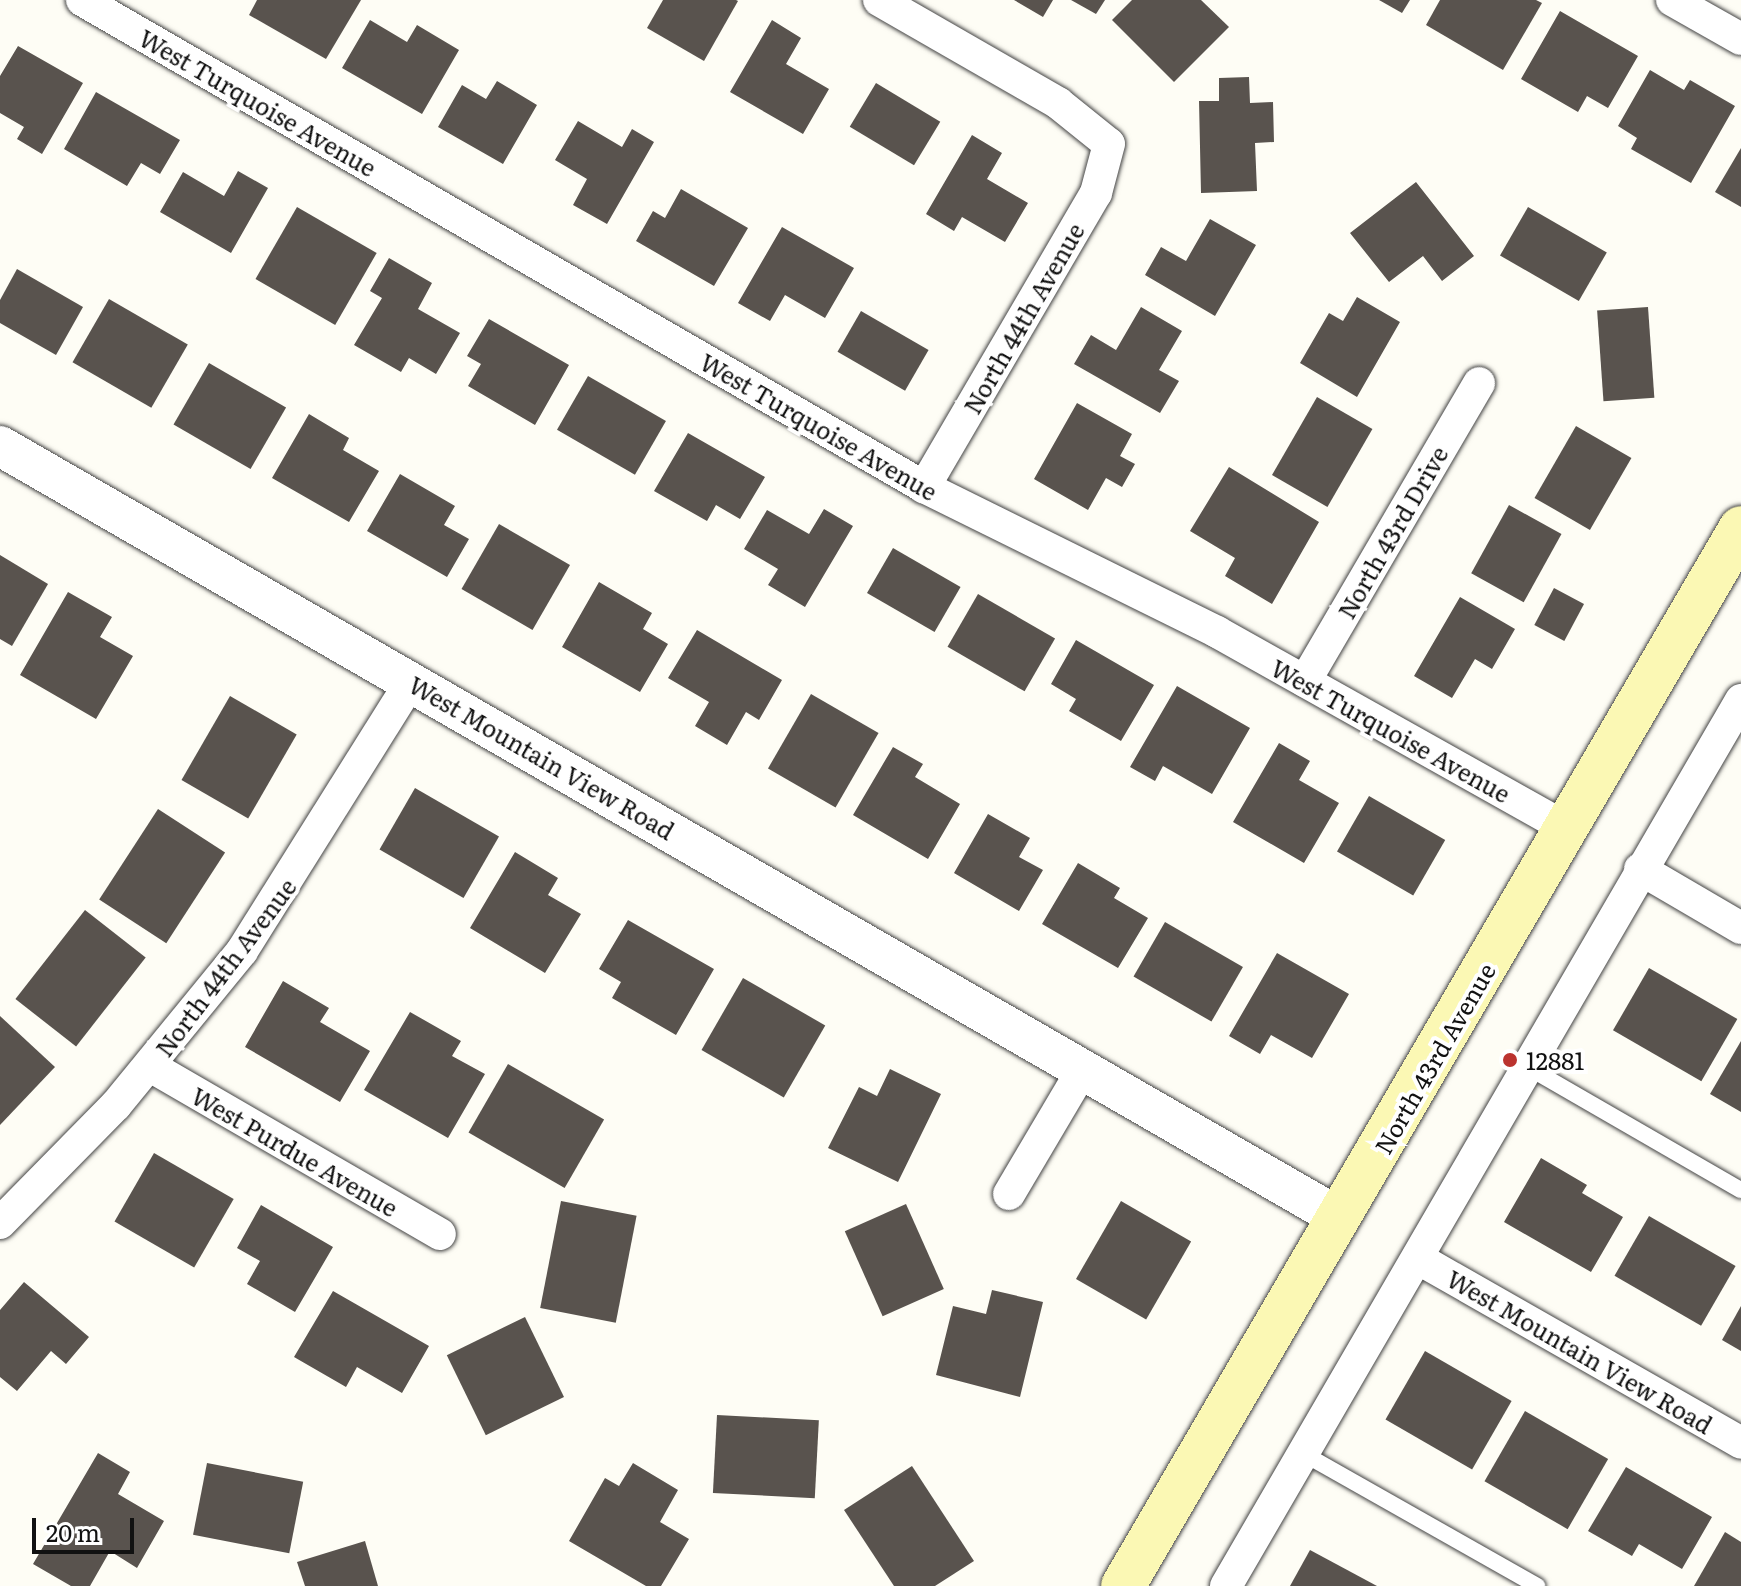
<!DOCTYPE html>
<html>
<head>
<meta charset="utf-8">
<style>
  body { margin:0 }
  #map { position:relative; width:1741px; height:1586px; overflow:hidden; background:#fefdf5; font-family:Literata,serif }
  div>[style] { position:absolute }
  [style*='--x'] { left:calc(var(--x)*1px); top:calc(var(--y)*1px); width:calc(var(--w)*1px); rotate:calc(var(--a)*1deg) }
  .building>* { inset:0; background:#59534e; transform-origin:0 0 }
  .roads { filter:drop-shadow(0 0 2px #444) drop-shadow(0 0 2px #444) }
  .service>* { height:16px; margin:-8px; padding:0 8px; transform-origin:8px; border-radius:8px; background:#fff }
  .minor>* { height:32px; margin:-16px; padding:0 16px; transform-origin:16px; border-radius:16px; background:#fff }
  .tertiary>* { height:40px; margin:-20px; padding:0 20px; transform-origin:20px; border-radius:20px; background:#fff }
  .secondary>* { height:44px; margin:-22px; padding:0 22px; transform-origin:22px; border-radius:22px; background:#fbf8b4 }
  .dots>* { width:22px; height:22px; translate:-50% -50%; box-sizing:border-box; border:4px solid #fff; border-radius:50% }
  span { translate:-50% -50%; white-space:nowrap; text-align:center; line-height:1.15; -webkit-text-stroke:8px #fff; paint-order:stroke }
  .street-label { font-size:24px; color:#111 }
  .poi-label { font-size:24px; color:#111 }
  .left { translate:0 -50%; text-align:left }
  .scale { position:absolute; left:32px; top:1518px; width:102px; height:36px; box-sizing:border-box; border:4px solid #111; border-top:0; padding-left:10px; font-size:24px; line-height:28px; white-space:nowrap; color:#111; -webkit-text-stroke:6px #fff; paint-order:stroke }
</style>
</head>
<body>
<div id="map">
  <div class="building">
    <i style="clip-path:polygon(257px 0,361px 0,326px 59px,249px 15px)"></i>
    <i style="clip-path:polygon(663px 0,736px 0,738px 1px,704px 61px,647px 28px)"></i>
    <i style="clip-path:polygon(1014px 0,1053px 0,1043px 17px)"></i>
    <i style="clip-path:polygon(1071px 0,1105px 0,1096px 14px)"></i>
    <i style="clip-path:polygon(1132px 0,1201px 0,1229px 27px,1174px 82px,1112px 20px)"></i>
    <i style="clip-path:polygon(1379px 0,1410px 0,1402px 13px)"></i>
    <i style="clip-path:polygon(1440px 0,1536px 0,1542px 3px,1503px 70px,1426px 25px)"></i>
    <i style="clip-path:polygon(1560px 11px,1638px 56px,1608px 108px,1587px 96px,1578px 112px,1521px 79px)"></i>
    <i style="clip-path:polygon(370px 20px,407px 42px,417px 25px,459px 50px,422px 114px,342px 68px)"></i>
    <i style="clip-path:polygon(772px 20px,801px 38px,786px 64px,829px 89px,803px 134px,730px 92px)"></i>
    <i style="clip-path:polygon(18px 46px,83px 83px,42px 154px,17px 139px,24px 127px,0 113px,0 76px)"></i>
    <i style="clip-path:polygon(1650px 70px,1684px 90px,1690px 80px,1735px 106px,1691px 183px,1631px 149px,1637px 138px,1618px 126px)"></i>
    <i style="clip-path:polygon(1249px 77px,1250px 103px,1273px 102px,1274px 142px,1255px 143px,1257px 191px,1201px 193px,1199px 101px,1219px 101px,1219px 78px)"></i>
    <i style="clip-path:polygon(497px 81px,537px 105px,503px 164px,438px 127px,462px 85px,486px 99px)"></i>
    <i style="left:876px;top:83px;width:75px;height:51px;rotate:31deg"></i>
    <i style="clip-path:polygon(96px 92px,180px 140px,160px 174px,141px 163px,127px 186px,64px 149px)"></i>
    <i style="clip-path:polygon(578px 121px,622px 147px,632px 129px,654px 142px,607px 224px,573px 205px,587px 179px,555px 160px)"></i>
    <i style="clip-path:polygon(972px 135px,1002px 153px,987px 179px,1028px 203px,1005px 242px,962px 217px,954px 231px,926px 214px)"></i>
    <i style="clip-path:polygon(1741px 148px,1741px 207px,1715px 192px)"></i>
    <i style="clip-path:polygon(238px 171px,268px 188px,231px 253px,160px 212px,183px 172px,224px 196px)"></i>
    <i style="clip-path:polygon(1416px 182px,1474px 256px,1442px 281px,1423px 256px,1389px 282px,1350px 233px)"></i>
    <i style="clip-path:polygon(681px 189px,748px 228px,714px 286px,636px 241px,653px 211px,665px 218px)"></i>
    <i style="left:297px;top:207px;width:92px;height:83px;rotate:30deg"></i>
    <i style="left:1528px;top:207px;width:91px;height:56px;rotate:30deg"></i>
    <i style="clip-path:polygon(1210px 219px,1256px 245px,1215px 316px,1145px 275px,1161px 247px,1186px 261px)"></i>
    <i style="clip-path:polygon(782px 227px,854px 268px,825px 318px,785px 295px,770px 321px,738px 303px)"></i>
    <i style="clip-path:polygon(389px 258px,432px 283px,418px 309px,460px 333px,436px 374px,409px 358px,401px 372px,354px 345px,382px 298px,370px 291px)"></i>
    <i style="clip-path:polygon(17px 269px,83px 307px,56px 355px,0 323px,0 300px)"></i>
    <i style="clip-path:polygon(1357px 297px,1400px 322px,1357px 397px,1300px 363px,1329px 313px,1343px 321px)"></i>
    <i style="left:109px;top:299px;width:91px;height:73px;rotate:30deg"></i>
    <i style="clip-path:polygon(1141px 307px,1182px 331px,1159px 370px,1179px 381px,1160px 413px,1074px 364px,1091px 335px,1116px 350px)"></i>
    <i style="left:1648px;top:307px;width:91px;height:51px;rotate:86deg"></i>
    <i style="left:861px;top:311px;width:78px;height:47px;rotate:30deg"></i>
    <i style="clip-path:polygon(489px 319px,569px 365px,535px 425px,468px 386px,481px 364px,467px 356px)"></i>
    <i style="left:209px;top:363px;width:89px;height:71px;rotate:30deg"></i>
    <i style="left:588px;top:376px;width:90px;height:62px;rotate:30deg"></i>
    <i style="left:1317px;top:397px;width:64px;height:90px;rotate:30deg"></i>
    <i style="clip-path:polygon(1077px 403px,1132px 434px,1120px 456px,1135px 464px,1122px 487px,1106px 478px,1088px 510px,1034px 479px)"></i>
    <i style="clip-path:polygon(309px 414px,349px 438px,343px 450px,379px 471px,349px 522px,272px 478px)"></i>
    <i style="left:1576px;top:426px;width:64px;height:83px;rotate:30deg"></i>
    <i style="clip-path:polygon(688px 433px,765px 477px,740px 519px,716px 505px,707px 521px,654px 491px)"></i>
    <i style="clip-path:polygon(1229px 467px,1319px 522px,1272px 604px,1225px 576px,1235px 558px,1190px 531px)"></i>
    <i style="clip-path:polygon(400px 474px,455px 506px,444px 525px,469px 539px,447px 577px,367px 531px)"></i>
    <i style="left:1509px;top:505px;width:60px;height:78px;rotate:29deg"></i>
    <i style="clip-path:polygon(824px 509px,853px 526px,805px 607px,768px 585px,778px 569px,744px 549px,767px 510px,809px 534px)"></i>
    <i style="left:499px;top:524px;width:82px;height:75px;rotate:30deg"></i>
    <i style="left:893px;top:548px;width:78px;height:52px;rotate:30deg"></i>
    <i style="clip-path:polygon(0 555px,48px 584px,12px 646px,0 639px)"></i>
    <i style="clip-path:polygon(599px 582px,652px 613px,643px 629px,668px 644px,640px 692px,562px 647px)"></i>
    <i style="left:1554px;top:588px;width:34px;height:42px;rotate:28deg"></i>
    <i style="clip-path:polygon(68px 592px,112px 617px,100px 637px,133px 656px,96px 719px,20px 675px)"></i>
    <i style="left:978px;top:594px;width:89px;height:61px;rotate:30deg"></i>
    <i style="clip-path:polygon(1460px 597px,1515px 629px,1492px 669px,1475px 659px,1452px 698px,1414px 676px)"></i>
    <i style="clip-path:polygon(697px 630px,782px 680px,759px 720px,746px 712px,727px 745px,695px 726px,709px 702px,668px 678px)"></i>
    <i style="clip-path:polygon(1076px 640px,1154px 685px,1121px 741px,1069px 711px,1076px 699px,1051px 684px)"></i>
    <i style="clip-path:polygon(1177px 686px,1250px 728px,1212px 794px,1163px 766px,1155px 781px,1130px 767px)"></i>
    <i style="left:811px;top:694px;width:78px;height:86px;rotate:30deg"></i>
    <i style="left:230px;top:696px;width:77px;height:97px;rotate:30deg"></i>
    <i style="clip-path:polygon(1279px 743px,1310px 761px,1299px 780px,1339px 803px,1304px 863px,1233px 822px)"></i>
    <i style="clip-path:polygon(893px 747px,923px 764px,915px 777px,960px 804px,928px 859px,853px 815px)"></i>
    <i style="left:415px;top:788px;width:97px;height:71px;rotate:30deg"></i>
    <i style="left:1369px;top:796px;width:88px;height:64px;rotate:30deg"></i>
    <i style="left:158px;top:809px;width:80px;height:108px;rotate:33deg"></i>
    <i style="clip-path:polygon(988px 814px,1030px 838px,1019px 857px,1043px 870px,1019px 911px,954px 873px)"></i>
    <i style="clip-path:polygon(515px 852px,558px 878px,548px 895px,581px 914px,545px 973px,470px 928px)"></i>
    <i style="clip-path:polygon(1078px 863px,1120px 888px,1114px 898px,1148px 918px,1118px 968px,1042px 924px)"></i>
    <i style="left:85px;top:910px;width:77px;height:113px;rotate:38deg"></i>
    <i style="clip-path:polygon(628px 920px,714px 969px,676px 1035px,612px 998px,621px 982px,599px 969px)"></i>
    <i style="left:1165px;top:922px;width:90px;height:63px;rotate:30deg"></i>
    <i style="clip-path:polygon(1277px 953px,1349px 994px,1312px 1058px,1271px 1035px,1260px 1054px,1229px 1036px)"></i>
    <i style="left:1649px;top:968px;width:102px;height:72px;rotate:30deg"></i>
    <i style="left:743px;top:978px;width:95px;height:83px;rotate:30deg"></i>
    <i style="clip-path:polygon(283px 981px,329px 1008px,320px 1022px,370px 1051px,340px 1102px,245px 1047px)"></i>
    <i style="clip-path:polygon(410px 1012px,461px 1041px,452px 1056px,485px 1074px,448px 1138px,364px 1090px)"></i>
    <i style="clip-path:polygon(0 1016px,55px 1067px,0 1125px)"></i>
    <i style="clip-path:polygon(1741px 1041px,1741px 1112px,1710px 1094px)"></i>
    <i style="left:508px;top:1064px;width:111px;height:79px;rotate:30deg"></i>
    <i style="clip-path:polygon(890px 1069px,941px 1094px,898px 1182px,828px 1148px,859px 1087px,877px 1096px)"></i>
    <i style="left:154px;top:1153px;width:92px;height:79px;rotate:30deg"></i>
    <i style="clip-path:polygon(1541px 1158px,1587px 1185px,1582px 1193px,1623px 1217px,1591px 1272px,1504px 1222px)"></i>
    <i style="left:561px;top:1201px;width:77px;height:109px;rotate:11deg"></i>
    <i style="left:1121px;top:1201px;width:81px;height:90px;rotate:30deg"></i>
    <i style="left:906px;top:1204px;width:93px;height:67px;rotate:66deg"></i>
    <i style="clip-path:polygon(261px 1205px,333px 1247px,295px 1312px,247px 1284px,260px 1261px,237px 1248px)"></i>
    <i style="left:1649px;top:1216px;width:100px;height:69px;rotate:30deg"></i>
    <i style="clip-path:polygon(24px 1282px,89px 1337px,66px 1364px,51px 1351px,17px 1391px,0 1377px,0 1310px)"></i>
    <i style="clip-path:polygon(992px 1290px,1043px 1302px,1020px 1397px,936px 1375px,953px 1306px,986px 1314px)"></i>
    <i style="clip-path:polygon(333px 1291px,429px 1346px,402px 1393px,357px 1367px,346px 1387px,294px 1357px)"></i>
    <i style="clip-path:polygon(1741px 1306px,1741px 1351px,1722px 1340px)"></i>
    <i style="left:525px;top:1317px;width:89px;height:87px;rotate:64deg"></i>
    <i style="left:1425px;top:1351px;width:100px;height:79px;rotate:30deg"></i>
    <i style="left:1525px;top:1411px;width:96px;height:81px;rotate:30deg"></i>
    <i style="left:717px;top:1415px;width:102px;height:78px;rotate:3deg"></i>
    <i style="clip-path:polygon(98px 1453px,130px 1472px,118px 1494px,164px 1521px,137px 1568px,110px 1551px,90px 1586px,71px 1586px,33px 1564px)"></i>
    <i style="left:207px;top:1463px;width:98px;height:73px;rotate:11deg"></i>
    <i style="clip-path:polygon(633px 1463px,678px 1490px,660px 1522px,689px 1539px,661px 1586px,646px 1586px,569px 1541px,605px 1478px,619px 1486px)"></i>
    <i style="clip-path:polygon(912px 1466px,974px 1561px,935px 1586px,894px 1586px,844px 1510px)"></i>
    <i style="clip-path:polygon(1626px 1467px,1712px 1517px,1682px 1569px,1639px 1544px,1632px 1556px,1588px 1531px)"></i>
    <i style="clip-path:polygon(1725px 1532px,1741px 1542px,1741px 1586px,1694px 1586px)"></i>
    <i style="clip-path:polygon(365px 1541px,378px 1586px,305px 1586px,297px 1562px)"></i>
    <i style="clip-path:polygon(1310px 1550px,1377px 1586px,1290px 1586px)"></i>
  </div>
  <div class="roads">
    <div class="service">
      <i style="--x:1531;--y:1069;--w:242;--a:30"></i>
      <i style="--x:1304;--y:1454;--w:268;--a:29.5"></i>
    </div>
    <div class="minor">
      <i style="--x:82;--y:0;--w:973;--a:30.04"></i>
      <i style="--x:924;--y:487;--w:327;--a:26.3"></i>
      <i style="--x:1217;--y:632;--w:403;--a:29.3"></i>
      <i style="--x:879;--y:0;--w:207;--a:29.9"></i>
      <i style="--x:1058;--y:103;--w:65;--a:38.8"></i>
      <i style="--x:1109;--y:144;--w:51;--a:104.9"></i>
      <i style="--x:1096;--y:193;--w:341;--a:120.3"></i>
      <i style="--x:1672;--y:0;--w:79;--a:29.5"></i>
      <i style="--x:1305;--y:681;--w:345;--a:-59.7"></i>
      <i style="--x:1640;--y:869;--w:117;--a:30.3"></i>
      <i style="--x:150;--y:1066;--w:335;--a:30.1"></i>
      <i style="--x:1009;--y:1194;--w:145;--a:-59.4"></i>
      <i style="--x:0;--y:1223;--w:165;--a:-45.5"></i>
      <i style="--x:116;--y:1105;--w:199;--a:-50.7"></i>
      <i style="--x:242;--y:951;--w:318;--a:-57.9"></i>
      <i style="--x:1419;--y:1259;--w:371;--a:29.7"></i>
      <i style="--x:1226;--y:1586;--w:1025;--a:-59.83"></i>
    </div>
    <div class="tertiary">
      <i style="--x:0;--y:446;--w:1546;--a:29.95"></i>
    </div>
    <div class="secondary">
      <i style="--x:1123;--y:1586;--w:1225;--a:-59.71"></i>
    </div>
  </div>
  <div class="dots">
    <i style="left:1510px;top:1060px;background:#bb332f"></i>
  </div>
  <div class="street-label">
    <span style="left:258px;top:102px;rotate:30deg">West Turquoise Avenue</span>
    <span style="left:1023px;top:318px;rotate:-60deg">North 44th Avenue</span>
    <span style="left:819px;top:426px;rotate:30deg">West Turquoise Avenue</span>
    <span style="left:1392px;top:532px;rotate:-60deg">North 43rd Drive</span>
    <span style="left:1391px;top:730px;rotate:29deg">West Turquoise Avenue</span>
    <span style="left:542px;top:757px;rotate:30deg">West Mountain View Road</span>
    <span style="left:225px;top:967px;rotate:-53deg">North 44th Avenue</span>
    <span style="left:1434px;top:1058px;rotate:-60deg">North 43rd Avenue</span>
    <span style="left:295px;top:1151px;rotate:30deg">West Purdue Avenue</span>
    <span style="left:1580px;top:1351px;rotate:30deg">West Mountain View Road</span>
  </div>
  <div class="poi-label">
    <span class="left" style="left:1526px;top:1060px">12881</span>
  </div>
  <div class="scale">20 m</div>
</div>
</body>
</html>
